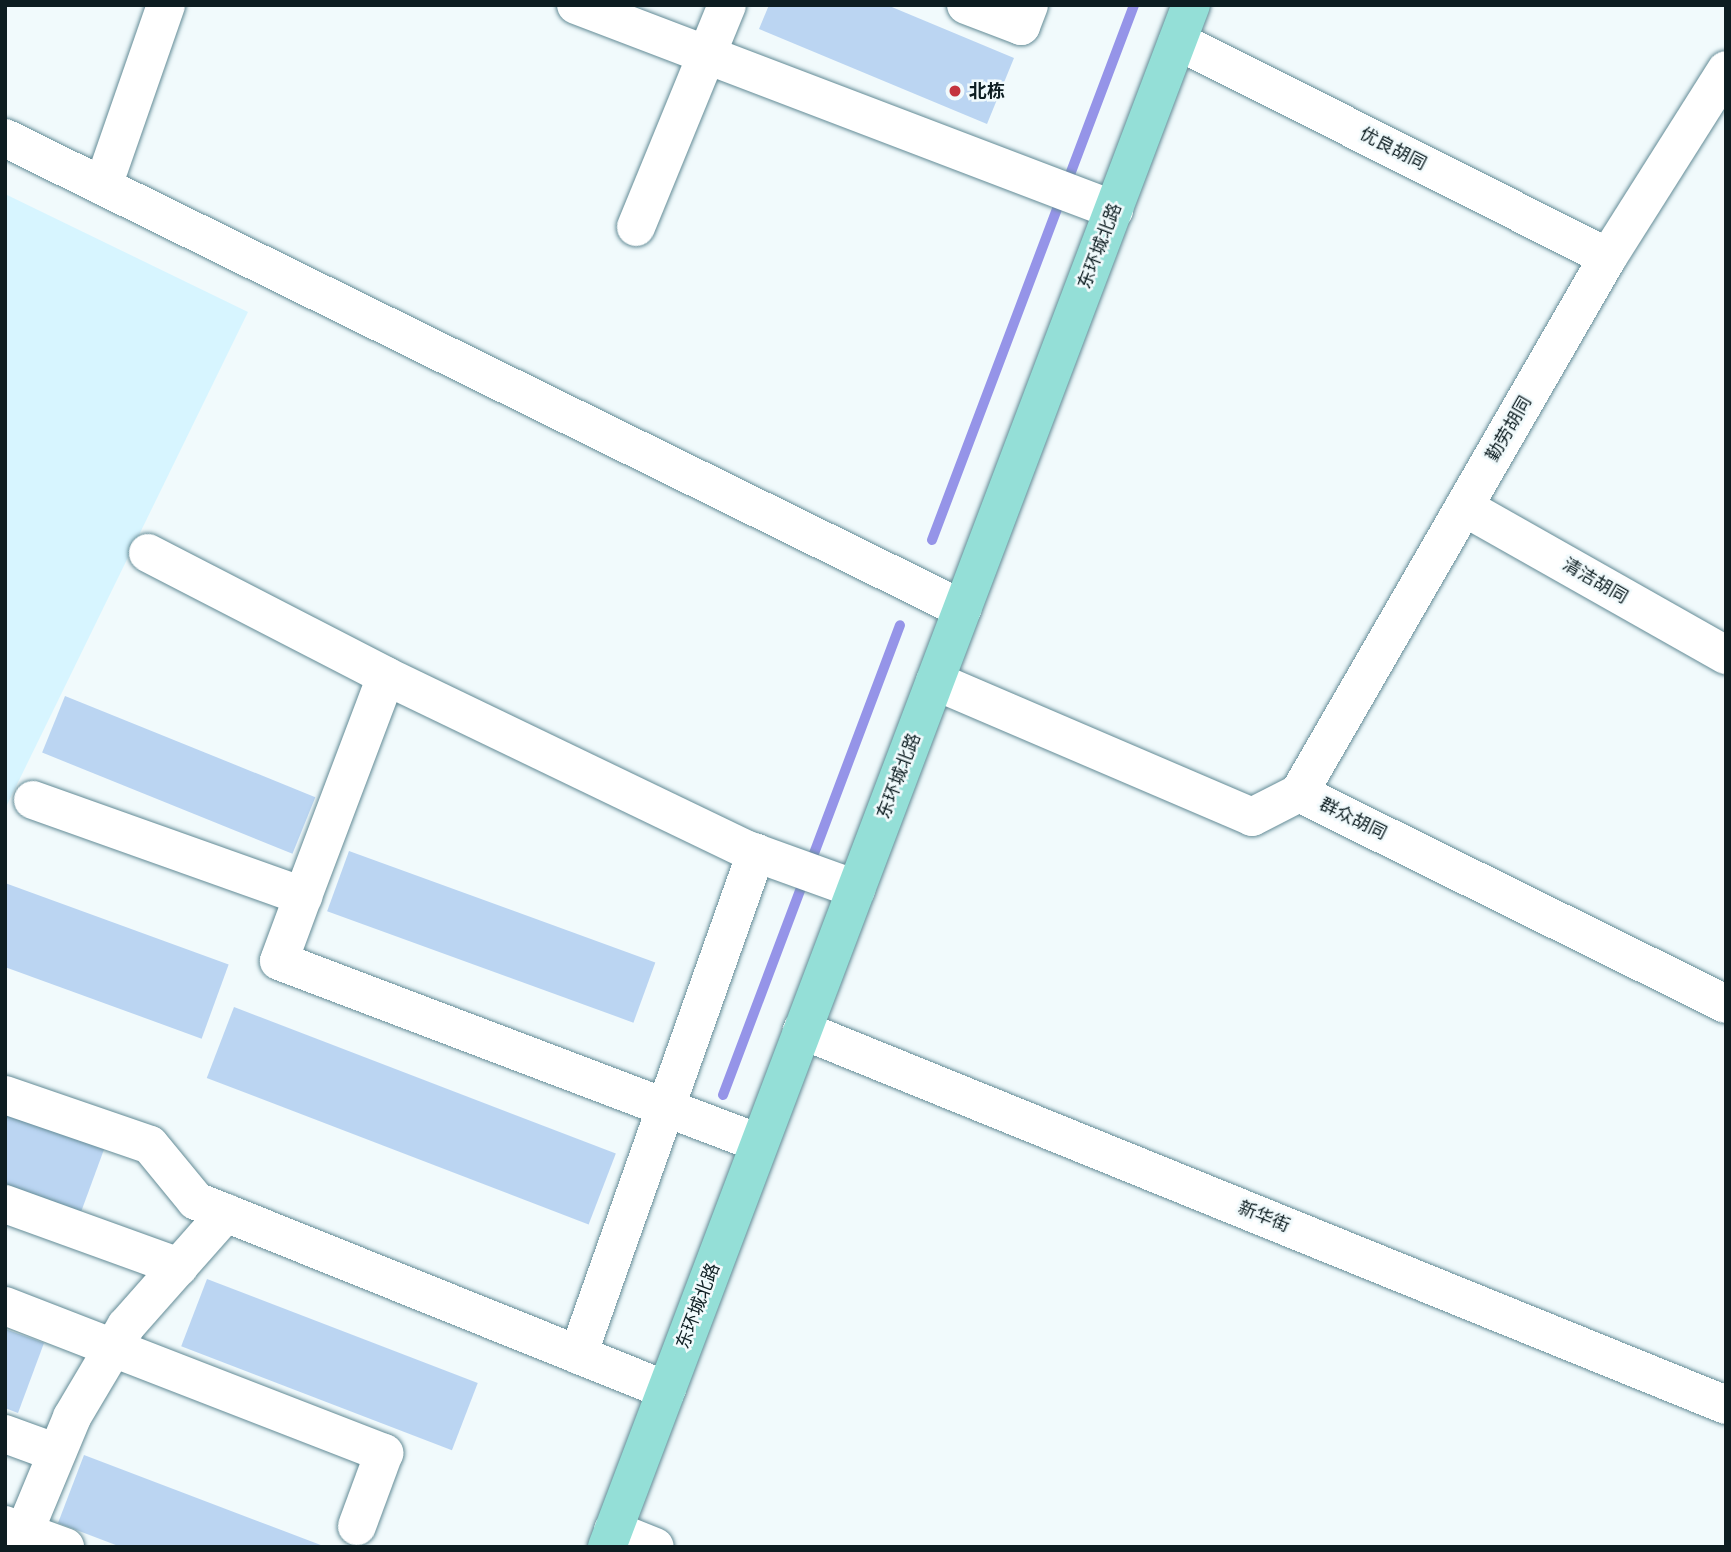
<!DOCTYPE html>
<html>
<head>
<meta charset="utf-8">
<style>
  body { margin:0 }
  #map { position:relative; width:1731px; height:1552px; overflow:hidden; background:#f1fafc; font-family:"Work Sans","Noto Sans SC",sans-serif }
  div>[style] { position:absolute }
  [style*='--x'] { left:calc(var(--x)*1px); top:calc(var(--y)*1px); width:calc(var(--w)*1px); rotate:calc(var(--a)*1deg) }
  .built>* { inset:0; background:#d7f5ff }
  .stream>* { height:10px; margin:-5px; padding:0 5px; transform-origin:5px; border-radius:5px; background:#9594e8 }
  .building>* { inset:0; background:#bbd5f2; transform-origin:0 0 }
  .roads { filter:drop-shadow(0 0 2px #638b96) drop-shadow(0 0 2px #638b96) }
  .minor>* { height:38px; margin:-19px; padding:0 19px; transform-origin:19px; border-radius:19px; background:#fff }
  .major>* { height:38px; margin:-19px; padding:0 19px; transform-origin:19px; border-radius:19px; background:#94dfd7 }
  .dots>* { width:19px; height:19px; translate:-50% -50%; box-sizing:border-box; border:4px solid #f1fafc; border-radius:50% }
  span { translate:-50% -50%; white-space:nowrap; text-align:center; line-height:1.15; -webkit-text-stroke:5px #f1fafc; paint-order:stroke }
  .poi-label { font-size:18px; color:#0d1d21; font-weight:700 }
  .left { translate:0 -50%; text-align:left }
  .street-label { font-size:18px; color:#0d1d21 }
  .frame { position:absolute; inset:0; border:7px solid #0d1d21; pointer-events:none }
</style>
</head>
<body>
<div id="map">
  <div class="built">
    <i style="clip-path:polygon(5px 194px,248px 312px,5px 809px)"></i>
  </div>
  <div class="stream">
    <i style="--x:932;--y:540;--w:572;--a:-69.31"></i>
    <i style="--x:723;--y:1095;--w:502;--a:-69.36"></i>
  </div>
  <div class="building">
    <i style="clip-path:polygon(769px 5px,887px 5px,1014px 58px,987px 124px,759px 29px)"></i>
    <i style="left:65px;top:696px;width:270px;height:61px;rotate:22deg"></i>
    <i style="left:349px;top:851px;width:326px;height:64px;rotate:20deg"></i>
    <i style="left:5px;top:883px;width:238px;height:79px;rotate:20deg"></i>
    <i style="left:234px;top:1007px;width:409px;height:76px;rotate:21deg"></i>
    <i style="clip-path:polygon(5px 1107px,106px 1144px,81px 1212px,5px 1184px)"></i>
    <i style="left:207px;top:1279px;width:290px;height:72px;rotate:21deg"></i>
    <i style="clip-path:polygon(5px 1329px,44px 1343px,18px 1413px,5px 1408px)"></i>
    <i style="clip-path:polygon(84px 1455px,326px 1547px,121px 1547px,58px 1523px)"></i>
  </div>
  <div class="roads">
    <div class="minor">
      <i style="--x:576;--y:5;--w:576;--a:20.86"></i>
      <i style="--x:966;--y:5;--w:59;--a:20.9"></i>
      <i style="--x:1021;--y:26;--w:22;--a:-69"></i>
      <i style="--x:1178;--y:41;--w:481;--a:26.7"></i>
      <i style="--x:5;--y:138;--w:1067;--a:26.2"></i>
      <i style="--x:103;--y:186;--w:192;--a:-70.8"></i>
      <i style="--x:636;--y:227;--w:240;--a:-67.7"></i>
      <i style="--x:1464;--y:507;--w:301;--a:29.5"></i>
      <i style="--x:148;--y:553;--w:268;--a:27.3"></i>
      <i style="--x:386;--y:676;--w:402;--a:25.7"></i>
      <i style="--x:748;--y:850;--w:115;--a:19.9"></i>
      <i style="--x:935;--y:681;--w:345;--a:23.2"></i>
      <i style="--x:1252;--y:817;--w:53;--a:-27.1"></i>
      <i style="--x:1299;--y:793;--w:476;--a:26.3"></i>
      <i style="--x:1299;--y:793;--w:619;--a:-60.04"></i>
      <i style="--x:1608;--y:257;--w:221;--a:-57.7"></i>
      <i style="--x:33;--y:800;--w:287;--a:19.6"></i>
      <i style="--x:303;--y:896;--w:69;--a:110.3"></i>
      <i style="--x:279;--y:961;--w:513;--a:20.77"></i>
      <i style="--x:303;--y:896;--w:235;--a:-69.3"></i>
      <i style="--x:802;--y:1030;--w:997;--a:22.09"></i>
      <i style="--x:5;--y:1095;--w:153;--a:19"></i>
      <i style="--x:150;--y:1145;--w:72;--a:50.6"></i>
      <i style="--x:196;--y:1201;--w:507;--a:21.91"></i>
      <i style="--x:5;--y:1204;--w:185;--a:19.9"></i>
      <i style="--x:5;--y:1306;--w:407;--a:21.2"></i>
      <i style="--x:384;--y:1453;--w:78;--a:110.3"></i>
      <i style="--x:578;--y:1355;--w:533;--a:-70.48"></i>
      <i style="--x:5;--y:1434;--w:55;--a:20.1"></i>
      <i style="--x:5;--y:1525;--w:64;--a:20.1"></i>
      <i style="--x:613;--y:1530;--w:45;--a:22"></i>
      <i style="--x:18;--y:1547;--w:141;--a:-67.4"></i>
      <i style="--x:72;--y:1417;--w:106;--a:-59.3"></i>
      <i style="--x:126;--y:1326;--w:151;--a:-48.5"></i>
    </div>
    <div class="major">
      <i style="--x:607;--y:1547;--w:1649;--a:-69.26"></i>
    </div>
  </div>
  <div class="dots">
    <i style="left:955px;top:91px;background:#c4343e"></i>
  </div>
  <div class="poi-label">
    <span class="left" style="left:969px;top:91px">北栋</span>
  </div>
  <div class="street-label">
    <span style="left:1393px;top:149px;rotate:27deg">优良胡同</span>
    <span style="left:1100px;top:246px;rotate:-69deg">东环城北路</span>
    <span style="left:1509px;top:429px;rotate:-60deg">勤劳胡同</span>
    <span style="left:1595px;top:581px;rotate:30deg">清洁胡同</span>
    <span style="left:899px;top:776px;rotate:-69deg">东环城北路</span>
    <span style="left:1353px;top:819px;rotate:26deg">群众胡同</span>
    <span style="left:1264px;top:1217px;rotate:22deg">新华街</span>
    <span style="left:698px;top:1306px;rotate:-69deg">东环城北路</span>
  </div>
  <div class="frame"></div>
</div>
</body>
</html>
